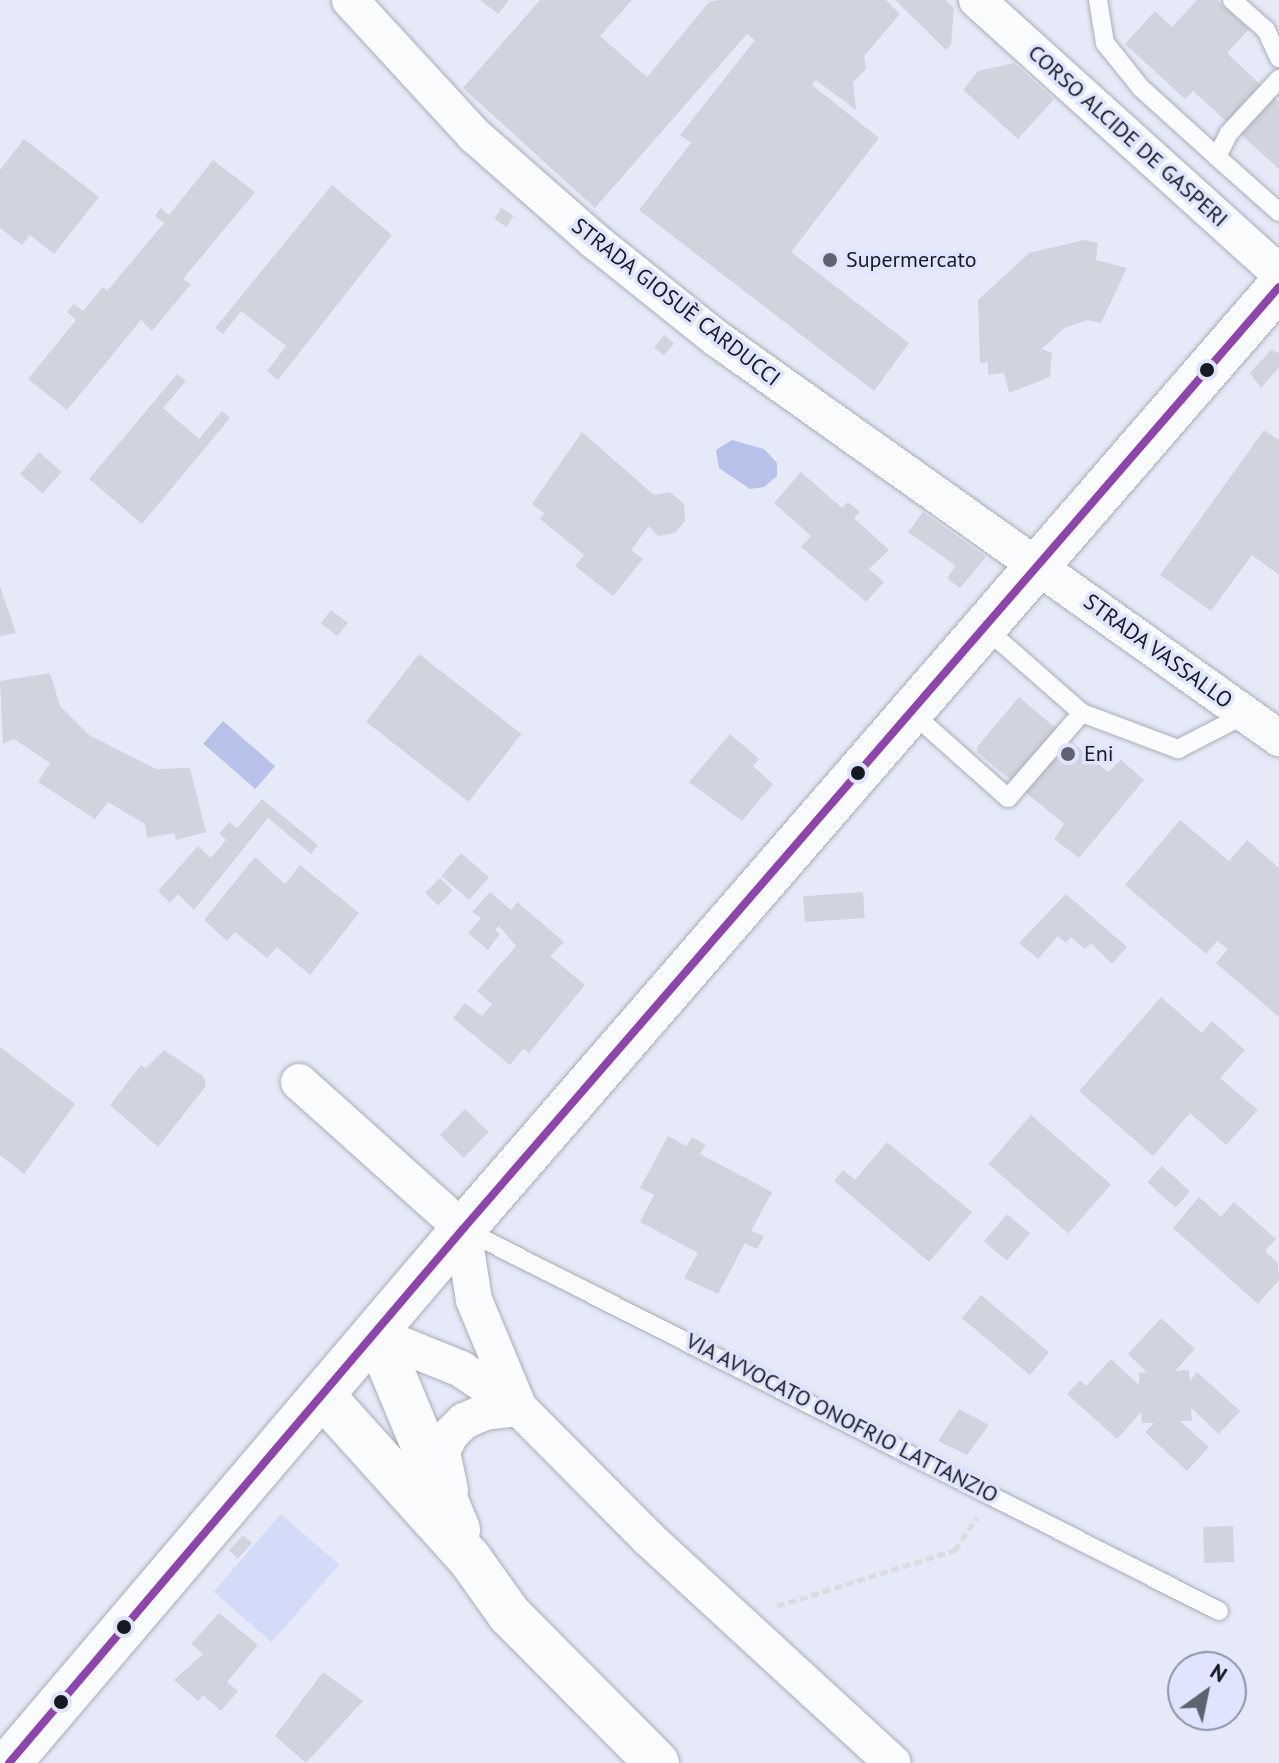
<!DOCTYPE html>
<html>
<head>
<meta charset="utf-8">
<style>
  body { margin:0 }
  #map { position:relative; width:1279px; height:1763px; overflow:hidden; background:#e6eaf8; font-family:"PT Sans",sans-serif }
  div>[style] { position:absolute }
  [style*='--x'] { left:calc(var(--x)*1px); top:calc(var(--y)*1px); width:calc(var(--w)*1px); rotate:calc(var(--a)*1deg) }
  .green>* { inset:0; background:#d4dbf9; transform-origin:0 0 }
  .water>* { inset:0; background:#b8c1ea; transform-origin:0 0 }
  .building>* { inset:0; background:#d1d3df; transform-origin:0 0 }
  .path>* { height:5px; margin-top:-2.5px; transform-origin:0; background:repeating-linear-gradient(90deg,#dadce0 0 8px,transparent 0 12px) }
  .roads { filter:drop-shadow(0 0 2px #abaeb9) drop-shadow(0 0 2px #abaeb9) }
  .service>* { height:18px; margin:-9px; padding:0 9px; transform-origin:9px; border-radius:9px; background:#fbfcfe }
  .minor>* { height:36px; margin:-18px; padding:0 18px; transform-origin:18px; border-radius:18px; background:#fbfcfe }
  .tertiary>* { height:44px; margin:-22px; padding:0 22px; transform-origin:22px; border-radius:22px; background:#fbfcfe }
  .trunk>* { height:44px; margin:-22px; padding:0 22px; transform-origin:22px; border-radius:22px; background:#fbfcfe }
  .bus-1>* { height:8px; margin:-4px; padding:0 4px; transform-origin:4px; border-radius:4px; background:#8e44ad }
  .dots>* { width:22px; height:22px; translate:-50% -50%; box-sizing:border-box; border:4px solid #dfe5ff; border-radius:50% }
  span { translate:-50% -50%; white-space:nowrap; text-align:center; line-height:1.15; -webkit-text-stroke:7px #dfe5ff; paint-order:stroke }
  .street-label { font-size:22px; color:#181a23 }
  .poi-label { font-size:22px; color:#181a23 }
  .left { translate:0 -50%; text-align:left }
  .north { position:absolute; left:1167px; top:1651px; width:80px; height:80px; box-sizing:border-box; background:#dfe5ff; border:2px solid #8f94a7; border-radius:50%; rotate:33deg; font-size:22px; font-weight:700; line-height:32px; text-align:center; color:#181a23 }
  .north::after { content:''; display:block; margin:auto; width:28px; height:36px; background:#60636e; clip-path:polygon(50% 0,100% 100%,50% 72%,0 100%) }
</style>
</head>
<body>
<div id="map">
  <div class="green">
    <i style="left:281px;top:1514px;width:77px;height:103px;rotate:41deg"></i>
  </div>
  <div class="water">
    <i style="clip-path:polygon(732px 440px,764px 449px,777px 463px,777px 476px,764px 487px,750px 489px,719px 468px,716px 450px)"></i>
    <i style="left:223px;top:721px;width:69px;height:30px;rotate:41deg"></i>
  </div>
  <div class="building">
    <i style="clip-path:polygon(480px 0,509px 0,498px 14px)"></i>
    <i style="clip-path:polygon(540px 0,632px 0,600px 36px,647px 77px,709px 2px,718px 0,886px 0,900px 14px,864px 56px,866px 69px,853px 82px,856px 110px,816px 80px,812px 85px,879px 138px,791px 252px,909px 343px,874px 391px,639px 210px,691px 143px,680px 135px,755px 40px,747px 34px,595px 208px,463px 88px)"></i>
    <i style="clip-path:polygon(895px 0,945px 0,954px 8px,951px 45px,946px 50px)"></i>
    <i style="clip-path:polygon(1197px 0,1217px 0,1249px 29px,1227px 53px,1279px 102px,1279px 169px,1193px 91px,1185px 99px,1125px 44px,1155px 11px,1172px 27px)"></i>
    <i style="clip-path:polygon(1014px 63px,1054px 99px,1018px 139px,963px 90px,978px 71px)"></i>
    <i style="clip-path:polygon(24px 139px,99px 197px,54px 254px,30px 235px,22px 245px,0 228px,0 170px)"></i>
    <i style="clip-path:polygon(213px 160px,255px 192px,183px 279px,191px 284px,152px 331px,141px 320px,67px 410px,28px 379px,76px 320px,67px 312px,74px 304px,83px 311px,103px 287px,107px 291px,164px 223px,155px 216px,161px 208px,169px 215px)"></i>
    <i style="clip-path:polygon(332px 185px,392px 235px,278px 380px,267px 371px,286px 346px,241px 311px,223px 334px,215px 328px)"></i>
    <i style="left:501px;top:208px;width:15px;height:13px;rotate:32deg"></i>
    <i style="clip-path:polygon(1084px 240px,1098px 243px,1096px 260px,1127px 268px,1101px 323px,1088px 320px,1064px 328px,1042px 349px,1052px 353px,1050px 377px,1009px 393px,1004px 373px,988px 375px,988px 362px,980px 363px,978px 300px,1029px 253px)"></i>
    <i style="left:664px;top:335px;width:13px;height:16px;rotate:39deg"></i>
    <i style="clip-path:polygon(1271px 350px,1279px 353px,1279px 367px,1261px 388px,1250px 373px)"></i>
    <i style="clip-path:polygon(177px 374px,186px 381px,163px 408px,199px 439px,222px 411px,230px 418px,142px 524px,89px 479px)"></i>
    <i style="clip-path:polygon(1264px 430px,1279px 440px,1279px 575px,1252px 555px,1211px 611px,1160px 575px)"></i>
    <i style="clip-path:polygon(582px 432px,654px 495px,670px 492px,684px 504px,685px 521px,675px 533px,658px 536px,649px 526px,631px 550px,643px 559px,613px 596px,575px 566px,584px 555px,540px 519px,544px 513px,532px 504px)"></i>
    <i style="left:39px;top:452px;width:30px;height:29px;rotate:41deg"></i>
    <i style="clip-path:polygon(801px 472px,842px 508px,848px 502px,860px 512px,854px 518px,889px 550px,869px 569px,884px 582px,866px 602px,801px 547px,811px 536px,774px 503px)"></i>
    <i style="clip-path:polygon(923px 512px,986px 557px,960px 588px,947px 578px,956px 566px,908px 532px)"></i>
    <i style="clip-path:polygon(0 586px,16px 633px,0 636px)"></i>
    <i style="left:331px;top:610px;width:21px;height:17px;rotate:37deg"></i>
    <i style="left:419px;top:654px;width:130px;height:86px;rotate:38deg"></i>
    <i style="clip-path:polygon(50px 673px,60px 706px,89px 735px,156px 769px,190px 768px,206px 832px,176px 840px,174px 833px,147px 838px,145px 824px,108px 802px,95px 819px,38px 782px,50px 763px,14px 739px,3px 744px,0 681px)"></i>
    <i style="clip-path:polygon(1019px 697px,1108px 772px,1121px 760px,1144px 780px,1079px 858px,1054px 839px,1064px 824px,978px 753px,977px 747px)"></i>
    <i style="clip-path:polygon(730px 734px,759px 759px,753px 766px,773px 784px,742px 821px,689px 782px)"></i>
    <i style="clip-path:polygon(262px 799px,318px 845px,311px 854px,268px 818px,194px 910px,178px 894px,170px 903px,158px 891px,198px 846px,211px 858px,226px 840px,219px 834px,229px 822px,237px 828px)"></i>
    <i style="clip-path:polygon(1180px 820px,1229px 861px,1247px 840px,1279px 868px,1279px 1017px,1216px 963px,1228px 949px,1217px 941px,1206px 954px,1125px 885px)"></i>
    <i style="left:461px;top:853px;width:37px;height:30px;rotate:41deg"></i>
    <i style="clip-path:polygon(255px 857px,285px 884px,300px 865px,359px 913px,310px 975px,277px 947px,267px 958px,235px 932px,227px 941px,204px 920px)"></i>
    <i style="left:440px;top:878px;width:18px;height:21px;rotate:45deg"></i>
    <i style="clip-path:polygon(490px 892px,511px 910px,517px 902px,564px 942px,550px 956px,585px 985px,529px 1053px,523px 1049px,510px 1065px,453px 1018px,465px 1003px,482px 1016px,492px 1004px,477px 991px,516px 946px,499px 926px,495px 930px,500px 934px,488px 950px,468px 933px,481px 918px,472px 912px)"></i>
    <i style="left:863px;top:892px;width:26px;height:60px;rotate:86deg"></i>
    <i style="clip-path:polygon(1066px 894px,1127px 947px,1112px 964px,1091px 943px,1085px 949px,1071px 937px,1066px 943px,1058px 936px,1038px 959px,1019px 943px)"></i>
    <i style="clip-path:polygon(1161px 997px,1202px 1033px,1212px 1021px,1245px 1050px,1220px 1078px,1258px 1110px,1226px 1145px,1190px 1113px,1153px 1156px,1079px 1091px)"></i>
    <i style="clip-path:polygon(0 1047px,75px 1104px,24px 1174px,0 1155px)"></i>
    <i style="clip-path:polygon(164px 1050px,204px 1077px,206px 1086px,158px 1147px,110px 1105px,141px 1065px,146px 1068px)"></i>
    <i style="left:465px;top:1109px;width:33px;height:36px;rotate:44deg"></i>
    <i style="left:1031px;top:1115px;width:106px;height:65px;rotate:41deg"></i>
    <i style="clip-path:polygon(668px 1136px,686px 1146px,692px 1137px,706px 1145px,700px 1154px,772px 1192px,751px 1231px,764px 1236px,757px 1249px,745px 1243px,718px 1294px,684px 1278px,698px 1253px,640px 1222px,654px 1195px,640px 1188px)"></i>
    <i style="clip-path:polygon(887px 1142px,972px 1212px,929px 1262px,834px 1181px,843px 1170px,855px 1180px)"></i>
    <i style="left:1162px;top:1166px;width:38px;height:22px;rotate:42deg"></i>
    <i style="clip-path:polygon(1199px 1197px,1221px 1217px,1234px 1202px,1276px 1239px,1265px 1251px,1278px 1263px,1279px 1280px,1258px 1304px,1173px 1228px)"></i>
    <i style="left:1007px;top:1214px;width:30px;height:36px;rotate:40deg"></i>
    <i style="left:981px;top:1295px;width:89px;height:30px;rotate:40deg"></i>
    <i style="clip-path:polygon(1161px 1318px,1195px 1349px,1175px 1371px,1189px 1370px,1190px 1381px,1197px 1372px,1240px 1411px,1219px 1434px,1191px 1408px,1192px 1421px,1180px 1421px,1209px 1447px,1187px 1471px,1145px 1432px,1154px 1423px,1142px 1423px,1141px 1412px,1117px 1439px,1067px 1394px,1080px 1380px,1086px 1386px,1111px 1359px,1139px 1385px,1139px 1373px,1147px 1372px,1128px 1354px)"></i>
    <i style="clip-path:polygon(959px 1409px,989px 1425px,967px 1455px,938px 1441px)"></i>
    <i style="left:1233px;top:1526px;width:36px;height:30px;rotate:88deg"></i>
    <i style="left:243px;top:1535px;width:12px;height:21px;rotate:42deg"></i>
    <i style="clip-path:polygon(219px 1613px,258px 1645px,227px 1682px,238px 1691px,221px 1711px,203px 1695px,198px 1701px,174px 1680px,203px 1654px,191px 1644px)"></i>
    <i style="clip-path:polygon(323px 1672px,363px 1701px,306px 1763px,275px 1736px)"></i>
  </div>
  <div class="path">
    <i style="--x:777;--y:1606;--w:187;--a:-17.5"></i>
    <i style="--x:955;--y:1550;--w:40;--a:-56"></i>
  </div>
  <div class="roads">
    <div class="service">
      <i style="--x:1098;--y:0;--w:44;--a:80.8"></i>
      <i style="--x:1105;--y:43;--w:58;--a:51.3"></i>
      <i style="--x:1141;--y:88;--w:103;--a:42.2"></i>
      <i style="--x:1232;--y:0;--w:45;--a:41.4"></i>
      <i style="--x:1266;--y:30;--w:31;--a:65"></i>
      <i style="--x:1279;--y:79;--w:74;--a:132.8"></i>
      <i style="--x:1229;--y:133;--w:27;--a:117"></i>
      <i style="--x:1217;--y:157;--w:83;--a:41.6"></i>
      <i style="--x:910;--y:711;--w:131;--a:41.6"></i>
      <i style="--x:1008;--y:798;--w:113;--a:-49"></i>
      <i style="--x:1082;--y:713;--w:132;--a:-138.7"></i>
      <i style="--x:1082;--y:713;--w:103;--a:20.6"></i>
      <i style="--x:1178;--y:749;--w:76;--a:-27.2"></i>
      <i style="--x:463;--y:1229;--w:847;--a:26.81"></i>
    </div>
    <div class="minor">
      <i style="--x:350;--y:0;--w:183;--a:47.4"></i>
      <i style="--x:474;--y:135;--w:162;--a:41.3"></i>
      <i style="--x:596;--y:242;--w:154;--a:38.7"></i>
      <i style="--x:716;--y:338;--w:691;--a:35.39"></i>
      <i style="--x:977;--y:0;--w:407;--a:42.1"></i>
      <i style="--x:299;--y:1082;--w:220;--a:41.9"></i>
      <i style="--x:463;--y:1229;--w:72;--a:81.2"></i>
      <i style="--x:474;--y:1300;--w:117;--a:67.4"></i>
      <i style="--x:377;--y:1335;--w:91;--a:22"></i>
      <i style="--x:461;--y:1369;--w:70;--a:33.9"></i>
      <i style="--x:519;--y:1408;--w:185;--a:45.2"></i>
      <i style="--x:649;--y:1539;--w:331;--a:42.6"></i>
      <i style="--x:450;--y:1490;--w:40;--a:-102"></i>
      <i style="--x:442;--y:1451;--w:18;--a:-63"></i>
      <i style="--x:450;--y:1435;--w:20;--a:-45"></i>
      <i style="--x:464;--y:1421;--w:23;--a:-23"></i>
      <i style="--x:485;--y:1412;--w:34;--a:-7"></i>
    </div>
    <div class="tertiary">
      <i style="--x:9;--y:1763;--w:701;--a:-49.63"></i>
      <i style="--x:463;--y:1229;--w:1246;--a:-49.1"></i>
    </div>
    <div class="trunk">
      <i style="--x:377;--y:1335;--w:211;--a:67.4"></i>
      <i style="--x:323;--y:1396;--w:218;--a:48"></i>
      <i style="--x:469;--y:1558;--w:69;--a:54.5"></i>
      <i style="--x:509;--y:1614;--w:210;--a:45.2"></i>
    </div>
  </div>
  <div class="bus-1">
    <i style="--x:9;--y:1763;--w:701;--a:-49.63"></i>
    <i style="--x:463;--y:1229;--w:1246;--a:-49.1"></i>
  </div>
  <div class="dots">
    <i style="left:830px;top:260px;background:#60636e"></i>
    <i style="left:1207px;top:370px;background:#181a23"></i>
    <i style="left:1068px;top:754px;background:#60636e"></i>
    <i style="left:858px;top:773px;background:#181a23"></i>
    <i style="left:124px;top:1627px;background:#181a23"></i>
    <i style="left:61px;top:1702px;background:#181a23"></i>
  </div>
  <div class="street-label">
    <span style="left:1128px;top:136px;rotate:42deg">CORSO ALCIDE DE GASPERI</span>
    <span style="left:676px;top:302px;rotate:38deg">STRADA GIOSUÈ CARDUCCI</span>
    <span style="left:1158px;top:651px;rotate:36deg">STRADA VASSALLO</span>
    <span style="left:842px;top:1418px;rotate:27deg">VIA AVVOCATO ONOFRIO LATTANZIO</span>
  </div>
  <div class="poi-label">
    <span class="left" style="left:846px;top:260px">Supermercato</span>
    <span class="left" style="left:1084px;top:754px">Eni</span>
  </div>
  <div class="north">N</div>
</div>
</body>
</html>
